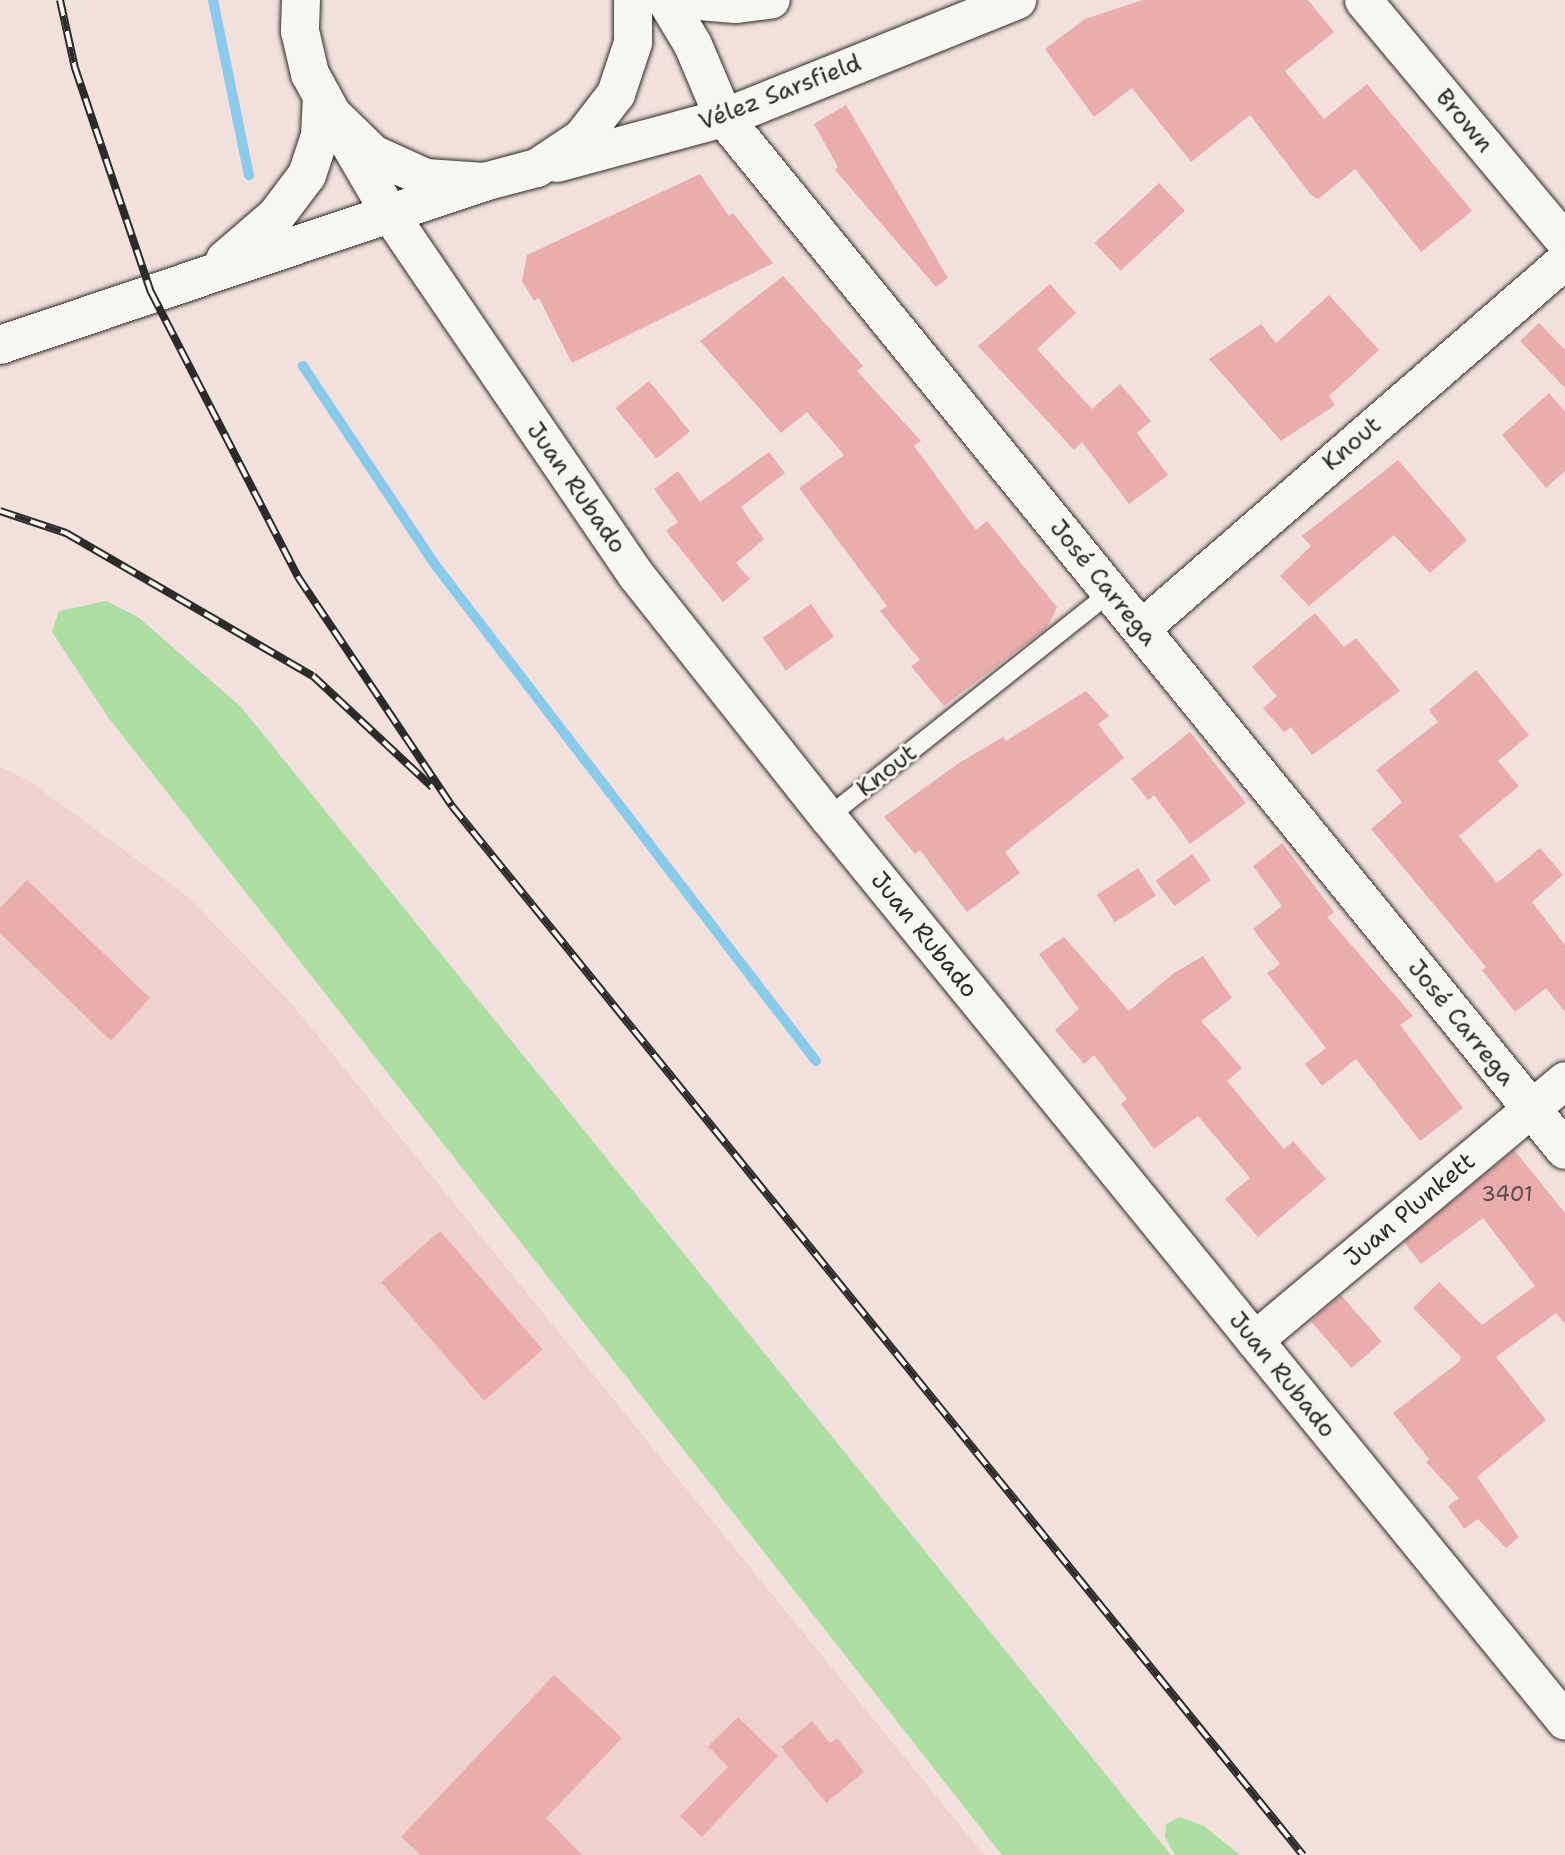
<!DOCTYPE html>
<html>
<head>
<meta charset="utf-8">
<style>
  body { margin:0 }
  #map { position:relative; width:1565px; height:1855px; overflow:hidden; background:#f2e0dd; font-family:"Shantell Sans",sans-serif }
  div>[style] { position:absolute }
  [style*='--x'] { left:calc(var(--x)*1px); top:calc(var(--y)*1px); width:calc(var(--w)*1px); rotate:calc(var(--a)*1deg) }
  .built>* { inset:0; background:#efd1ce }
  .green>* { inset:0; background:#abdea0 }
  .stream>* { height:10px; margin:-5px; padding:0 5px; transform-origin:5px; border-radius:5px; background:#89cbeb }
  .building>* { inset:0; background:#e9aeab; transform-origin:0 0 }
  .roads { filter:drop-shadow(0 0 2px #2b2b2b) drop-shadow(0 0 2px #2b2b2b) }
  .service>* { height:18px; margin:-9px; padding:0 9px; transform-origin:9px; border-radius:9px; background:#f6f6f2 }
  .minor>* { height:37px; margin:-18.5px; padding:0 18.5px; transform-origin:18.5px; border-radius:18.5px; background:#f6f6f2 }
  .tertiary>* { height:38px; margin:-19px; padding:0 19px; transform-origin:19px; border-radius:19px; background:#f6f6f2 }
  .secondary>* { height:38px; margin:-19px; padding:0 19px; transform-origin:19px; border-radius:19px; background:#f6f6f2 }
  .rail>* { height:8px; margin-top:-4px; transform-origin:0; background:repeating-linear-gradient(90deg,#f6f6f2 0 16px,#2b2b2b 0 32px); box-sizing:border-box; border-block:2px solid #2b2b2b }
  span { translate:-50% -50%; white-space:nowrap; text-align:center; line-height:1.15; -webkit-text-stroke:6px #f6f6f2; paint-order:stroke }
  .number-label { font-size:21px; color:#5a4c4b }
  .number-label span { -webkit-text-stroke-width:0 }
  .street-label { font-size:24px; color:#2b2b2b }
</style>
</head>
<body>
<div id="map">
  <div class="built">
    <i style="clip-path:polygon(0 767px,28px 780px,188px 897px,291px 1003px,984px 1855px,0 1855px)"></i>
  </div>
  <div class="green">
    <i style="clip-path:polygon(106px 601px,138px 617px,241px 707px,1171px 1855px,1002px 1855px,108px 717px,52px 632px,59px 611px)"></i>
    <i style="clip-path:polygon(1180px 1817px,1204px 1826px,1240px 1855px,1175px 1855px,1165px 1837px,1166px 1824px)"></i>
  </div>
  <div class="stream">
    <i style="--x:213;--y:0;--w:179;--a:78.4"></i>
    <i style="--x:303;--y:366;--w:240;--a:56.4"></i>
    <i style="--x:436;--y:566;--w:624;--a:52.49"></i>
  </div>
  <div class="building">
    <i style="clip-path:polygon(1143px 0,1308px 0,1334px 32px,1285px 71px,1324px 119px,1367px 84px,1472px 211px,1421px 252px,1355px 169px,1318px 199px,1311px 195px,1250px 115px,1191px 162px,1132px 88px,1094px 117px,1045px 49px,1085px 19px)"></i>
    <i style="clip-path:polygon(846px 105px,948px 278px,936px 287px,835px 170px,838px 167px,814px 124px)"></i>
    <i style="clip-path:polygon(700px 174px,729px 216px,733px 213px,773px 263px,572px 363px,539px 298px,534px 301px,522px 281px,527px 255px)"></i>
    <i style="left:1159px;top:183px;width:38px;height:88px;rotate:47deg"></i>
    <i style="clip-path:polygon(783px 276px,863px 366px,857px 371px,921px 441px,914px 446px,976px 530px,987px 521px,1057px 607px,1047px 628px,944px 706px,911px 666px,920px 660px,880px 611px,887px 606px,799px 488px,844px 455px,807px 412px,781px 433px,700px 341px)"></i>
    <i style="clip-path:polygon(1050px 284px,1076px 313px,1037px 349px,1092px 409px,1120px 384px,1151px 421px,1137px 433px,1168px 475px,1129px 504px,1082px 442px,1074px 450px,978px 346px)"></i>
    <i style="clip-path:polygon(1329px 295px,1379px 350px,1329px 396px,1335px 405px,1281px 441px,1209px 359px,1261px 324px,1276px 343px)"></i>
    <i style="clip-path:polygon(1539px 323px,1565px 350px,1565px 388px,1520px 341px)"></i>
    <i style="left:649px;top:381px;width:65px;height:43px;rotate:51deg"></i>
    <i style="clip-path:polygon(1549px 393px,1565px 412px,1565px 471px,1546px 488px,1502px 435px)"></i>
    <i style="clip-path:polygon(769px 452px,785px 473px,741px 507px,764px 539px,736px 563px,750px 579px,723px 602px,666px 531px,678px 522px,654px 489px,678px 471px,700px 502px)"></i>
    <i style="clip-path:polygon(1398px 460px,1467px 540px,1430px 573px,1394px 535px,1309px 606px,1280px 576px,1311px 546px,1302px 536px)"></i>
    <i style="left:811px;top:604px;width:40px;height:59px;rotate:55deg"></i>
    <i style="clip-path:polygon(1315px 613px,1344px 647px,1356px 638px,1400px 691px,1312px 755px,1291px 727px,1284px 732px,1263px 708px,1277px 696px,1252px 667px)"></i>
    <i style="clip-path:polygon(1476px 670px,1529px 735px,1498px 761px,1519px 786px,1459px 836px,1497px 883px,1540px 848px,1563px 875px,1532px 902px,1565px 945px,1565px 1012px,1546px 988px,1515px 1012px,1482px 970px,1486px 967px,1371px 829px,1402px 802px,1376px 770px,1438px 722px,1429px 710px)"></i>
    <i style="clip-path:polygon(1086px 691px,1109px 716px,1098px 724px,1124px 758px,1005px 852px,1020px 873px,967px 912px,920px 850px,915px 854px,884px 817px,959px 763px,1003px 737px,1006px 741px)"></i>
    <i style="clip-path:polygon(1190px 732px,1246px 803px,1190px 844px,1154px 795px,1148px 800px,1131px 779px)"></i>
    <i style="clip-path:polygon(1282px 843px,1334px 912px,1327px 917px,1413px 1016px,1400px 1025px,1463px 1108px,1420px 1141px,1356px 1059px,1322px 1086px,1305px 1064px,1326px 1048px,1267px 973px,1280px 964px,1253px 929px,1282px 906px,1253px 866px)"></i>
    <i style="left:1192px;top:854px;width:32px;height:45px;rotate:54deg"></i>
    <i style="left:1138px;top:868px;width:33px;height:49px;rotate:57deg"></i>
    <i style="clip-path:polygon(27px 880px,150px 998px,111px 1041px,0 933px,0 908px)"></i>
    <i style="clip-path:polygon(1064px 937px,1129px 1011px,1174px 973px,1203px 956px,1232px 998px,1201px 1021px,1242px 1068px,1227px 1081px,1284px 1149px,1293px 1141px,1326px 1179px,1258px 1237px,1225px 1199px,1250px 1178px,1198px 1116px,1154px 1149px,1121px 1104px,1127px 1099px,1094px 1055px,1084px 1064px,1055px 1030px,1079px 1009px,1039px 954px)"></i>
    <i style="clip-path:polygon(1514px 1150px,1565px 1213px,1565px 1324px,1556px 1313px,1496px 1357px,1546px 1420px,1477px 1477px,1519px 1537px,1506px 1548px,1478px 1519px,1464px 1529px,1448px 1506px,1459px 1498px,1426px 1462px,1429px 1459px,1393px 1413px,1459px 1362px,1461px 1357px,1413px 1308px,1439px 1282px,1482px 1325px,1535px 1286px,1483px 1218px,1421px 1264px,1404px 1242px)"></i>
    <i style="left:440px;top:1231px;width:157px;height:78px;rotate:49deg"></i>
    <i style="left:1341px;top:1295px;width:62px;height:40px;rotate:49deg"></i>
    <i style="clip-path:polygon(554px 1675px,622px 1738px,546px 1818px,582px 1855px,421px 1855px,401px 1837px)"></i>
    <i style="clip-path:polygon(738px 1717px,778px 1756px,702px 1837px,680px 1816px,728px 1767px,708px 1746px)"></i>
    <i style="clip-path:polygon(812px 1721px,830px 1743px,837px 1738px,864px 1772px,826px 1803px,781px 1747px)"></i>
  </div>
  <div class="roads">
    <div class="service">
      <i style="--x:828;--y:817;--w:360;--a:-38.5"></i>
    </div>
    <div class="minor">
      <i style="--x:1363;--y:0;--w:315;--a:50.1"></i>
      <i style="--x:339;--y:127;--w:103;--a:59.7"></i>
      <i style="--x:391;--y:216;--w:435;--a:55.7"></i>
      <i style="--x:636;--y:575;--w:309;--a:51.6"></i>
      <i style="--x:828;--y:817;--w:1166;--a:50.81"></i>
      <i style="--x:1140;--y:629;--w:563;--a:-40.97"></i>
      <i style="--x:1254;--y:1340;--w:405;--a:-39.9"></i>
    </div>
    <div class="tertiary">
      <i style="--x:687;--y:0;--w:49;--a:4.7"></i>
      <i style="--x:736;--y:4;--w:35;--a:-7"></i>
      <i style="--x:724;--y:118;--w:316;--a:-21.9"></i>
      <i style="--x:225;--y:260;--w:67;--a:-40.8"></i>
      <i style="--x:276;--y:216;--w:51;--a:-52.9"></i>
      <i style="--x:307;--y:175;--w:41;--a:-71.6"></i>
      <i style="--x:320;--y:136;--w:40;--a:-87.1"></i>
      <i style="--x:0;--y:345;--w:511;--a:-18.61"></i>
    </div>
    <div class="secondary">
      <i style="--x:301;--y:0;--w:31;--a:92"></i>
      <i style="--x:300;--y:31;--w:44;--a:76.9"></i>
      <i style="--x:310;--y:74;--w:46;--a:61.2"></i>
      <i style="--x:332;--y:114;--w:57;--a:44.3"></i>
      <i style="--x:373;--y:154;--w:58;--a:24.4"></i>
      <i style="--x:426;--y:178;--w:58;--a:3.9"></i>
      <i style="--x:484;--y:182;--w:55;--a:-14.8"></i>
      <i style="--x:537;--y:168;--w:54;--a:-33.7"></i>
      <i style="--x:582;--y:138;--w:56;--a:-52.3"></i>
      <i style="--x:616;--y:94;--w:54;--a:-71.6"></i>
      <i style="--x:633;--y:43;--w:43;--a:-90"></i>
      <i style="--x:666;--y:0;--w:52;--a:59"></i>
      <i style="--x:693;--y:45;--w:79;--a:67"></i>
      <i style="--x:724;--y:118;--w:1331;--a:50.82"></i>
      <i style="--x:557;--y:163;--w:173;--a:-15.1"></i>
    </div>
  </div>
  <div class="rail">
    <i style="--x:60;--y:0;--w:70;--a:77.6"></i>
    <i style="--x:75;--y:68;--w:237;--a:71.3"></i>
    <i style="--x:151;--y:292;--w:321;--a:62.7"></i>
    <i style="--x:298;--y:577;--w:276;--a:56.1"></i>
    <i style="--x:452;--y:806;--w:1351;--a:50.95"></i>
    <i style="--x:0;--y:511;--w:70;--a:18.4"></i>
    <i style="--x:66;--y:533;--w:285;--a:30.1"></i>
    <i style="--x:313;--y:676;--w:163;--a:43"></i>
  </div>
  <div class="number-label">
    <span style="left:1507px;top:1194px">3401</span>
  </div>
  <div class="street-label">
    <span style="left:780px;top:93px;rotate:-21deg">Vélez Sarsfield</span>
    <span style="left:1464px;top:121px;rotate:50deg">Brown</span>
    <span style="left:1352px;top:444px;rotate:-41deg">Knout</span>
    <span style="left:576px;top:488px;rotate:55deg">Juan Rubado</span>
    <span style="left:1103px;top:583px;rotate:51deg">José Carrega</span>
    <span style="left:887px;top:771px;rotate:-38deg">Knout</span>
    <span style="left:924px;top:935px;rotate:51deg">Juan Rubado</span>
    <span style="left:1461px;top:1023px;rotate:51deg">José Carrega</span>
    <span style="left:1410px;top:1210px;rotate:-40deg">Juan Plunkett</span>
    <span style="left:1282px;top:1375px;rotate:51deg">Juan Rubado</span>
  </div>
</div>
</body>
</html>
